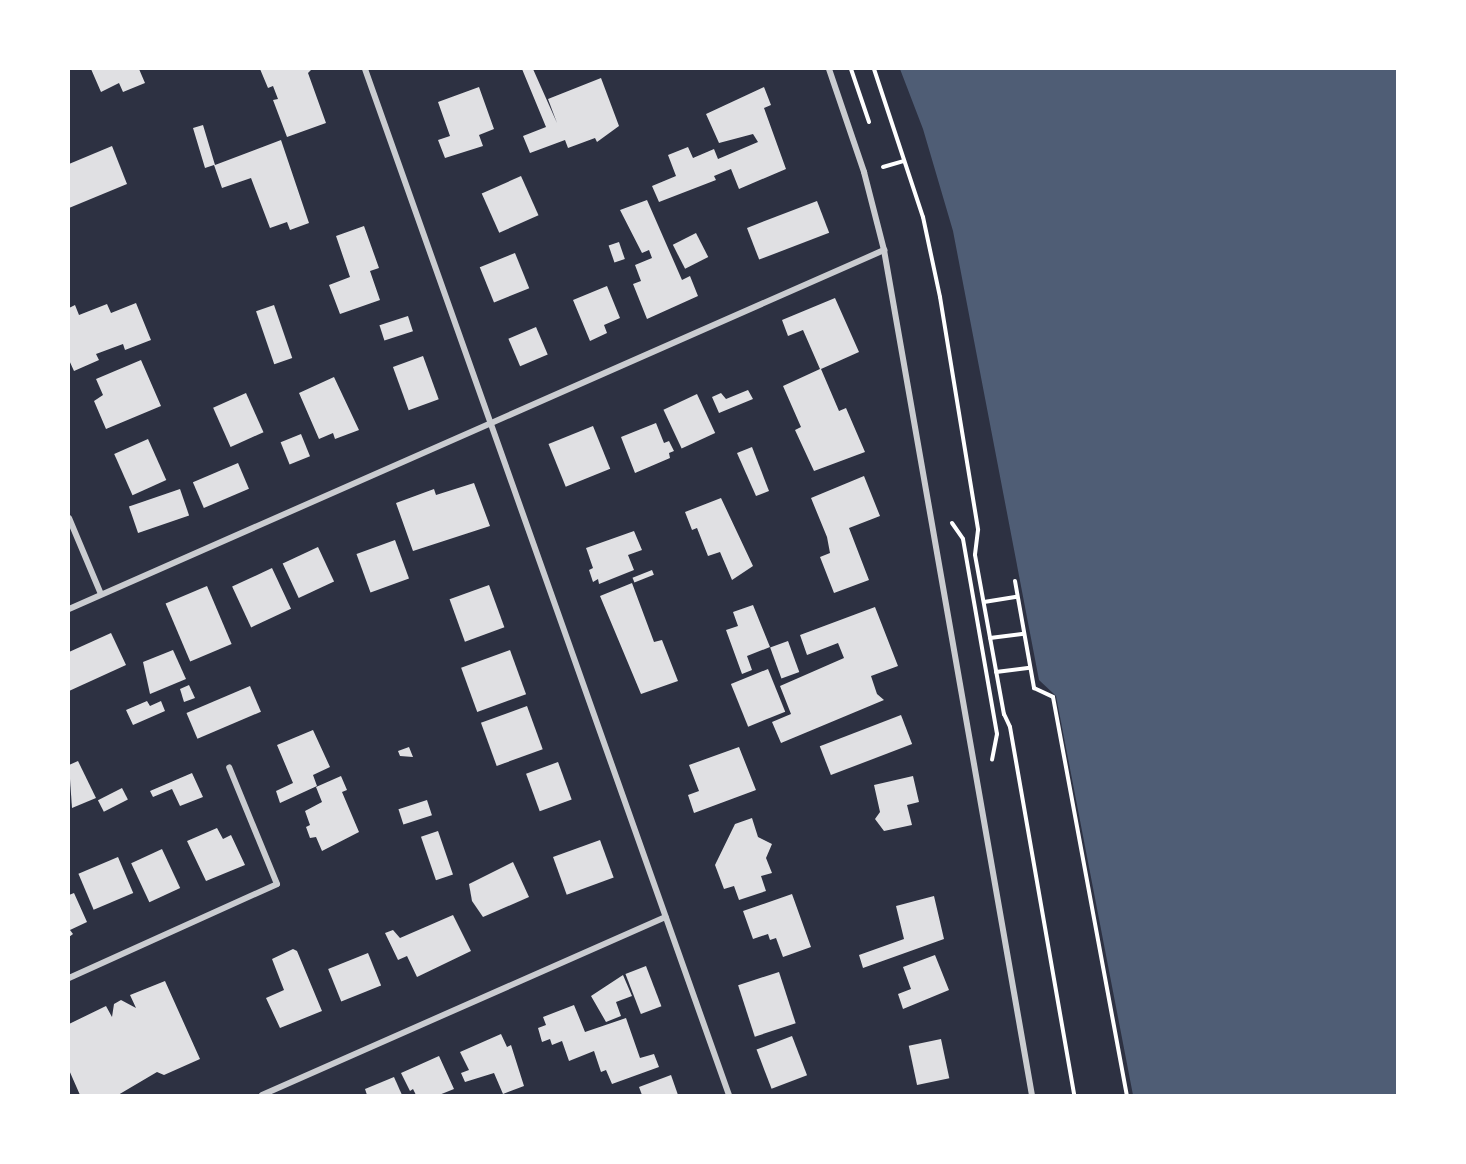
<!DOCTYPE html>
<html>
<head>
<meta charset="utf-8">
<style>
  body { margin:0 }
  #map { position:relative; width:1466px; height:1164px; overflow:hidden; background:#2d3142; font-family:"DM Sans",sans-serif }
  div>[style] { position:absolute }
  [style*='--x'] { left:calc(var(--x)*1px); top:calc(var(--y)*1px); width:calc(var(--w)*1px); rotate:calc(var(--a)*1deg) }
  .water>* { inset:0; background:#4f5d75 }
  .building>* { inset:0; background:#e0e0e3; transform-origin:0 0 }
  .path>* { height:4px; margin:-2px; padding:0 2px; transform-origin:2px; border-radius:2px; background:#fff }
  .minor>* { height:6px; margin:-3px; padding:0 3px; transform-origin:3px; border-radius:3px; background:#caccd0 }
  span { translate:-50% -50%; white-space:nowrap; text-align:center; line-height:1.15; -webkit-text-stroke:4.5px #fff; paint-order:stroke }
  .frame { position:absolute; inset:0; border:70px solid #fff; pointer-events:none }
</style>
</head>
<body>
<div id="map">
  <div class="water">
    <i style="clip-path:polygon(900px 69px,1397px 69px,1397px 1095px,1133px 1095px,1056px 696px,1039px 680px,953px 231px,923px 129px)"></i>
  </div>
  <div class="building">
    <i style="clip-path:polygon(91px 69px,139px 69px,145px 83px,123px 92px,119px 83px,101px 92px)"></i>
    <i style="clip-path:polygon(260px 69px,312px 69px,308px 73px,326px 123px,287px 137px,273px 100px,278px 99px,273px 86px,268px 88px)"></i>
    <i style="clip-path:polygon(522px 69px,533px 69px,557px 123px,548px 99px,601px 78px,619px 126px,597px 142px,595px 138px,568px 148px,565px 140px,530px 153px,523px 136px,546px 127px)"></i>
    <i style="clip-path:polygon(479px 87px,494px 129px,479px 135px,483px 146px,445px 158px,438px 140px,450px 136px,438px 102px)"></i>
    <i style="clip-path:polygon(764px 87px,771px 105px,764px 108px,786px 169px,739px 189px,731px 169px,714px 176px,716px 180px,659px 202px,652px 186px,676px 176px,668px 155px,688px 147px,693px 158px,714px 149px,718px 159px,758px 142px,753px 134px,719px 143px,706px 114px)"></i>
    <i style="clip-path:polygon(203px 125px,215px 165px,281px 140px,309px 223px,290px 230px,287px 222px,270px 228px,251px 178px,222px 188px,214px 165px,205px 168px,193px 128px)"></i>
    <i style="clip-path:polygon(112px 146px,127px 184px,69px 208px,69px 164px)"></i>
    <i style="left:521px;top:176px;width:43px;height:43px;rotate:66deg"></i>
    <i style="clip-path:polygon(647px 200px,682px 280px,690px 276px,698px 296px,647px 319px,633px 284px,641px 281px,635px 265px,652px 258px,649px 250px,642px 253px,620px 210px)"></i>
    <i style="left:817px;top:201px;width:34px;height:75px;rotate:69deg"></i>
    <i style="clip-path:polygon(364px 226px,379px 268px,370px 271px,380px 300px,340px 314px,329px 285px,350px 277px,336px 236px)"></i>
    <i style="left:696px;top:233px;width:27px;height:26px;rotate:63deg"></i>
    <i style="left:619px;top:242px;width:18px;height:11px;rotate:71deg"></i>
    <i style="left:515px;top:253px;width:38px;height:38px;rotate:68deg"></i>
    <i style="clip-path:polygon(607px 286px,620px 318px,604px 325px,607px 333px,590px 341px,573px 300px)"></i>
    <i style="clip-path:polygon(835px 298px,859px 352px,821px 369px,839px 411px,846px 408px,865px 452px,814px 471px,795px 430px,801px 427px,783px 386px,820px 369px,803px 330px,788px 336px,782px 320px)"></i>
    <i style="clip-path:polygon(136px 303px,151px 340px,125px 350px,123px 344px,96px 354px,99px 360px,74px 371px,69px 360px,69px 308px,75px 305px,79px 315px,107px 304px,111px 313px)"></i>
    <i style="left:274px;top:305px;width:56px;height:19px;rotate:71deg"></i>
    <i style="left:408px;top:316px;width:16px;height:30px;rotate:72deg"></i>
    <i style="left:536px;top:327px;width:30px;height:30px;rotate:67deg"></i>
    <i style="left:423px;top:356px;width:46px;height:32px;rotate:70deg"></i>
    <i style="clip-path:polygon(141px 360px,161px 406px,106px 429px,94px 401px,103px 395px,96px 379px)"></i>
    <i style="clip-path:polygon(334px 377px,359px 430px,335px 439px,333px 433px,319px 439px,299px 393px)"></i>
    <i style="clip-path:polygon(748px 390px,753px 399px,719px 413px,712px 397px,721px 393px,726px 399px)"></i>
    <i style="left:246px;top:393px;width:43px;height:36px;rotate:66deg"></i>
    <i style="left:697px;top:394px;width:43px;height:37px;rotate:65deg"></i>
    <i style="clip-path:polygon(656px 423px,664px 443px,669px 441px,674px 451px,669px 453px,670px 458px,635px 473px,621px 437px)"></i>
    <i style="left:593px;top:426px;width:46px;height:48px;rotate:68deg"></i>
    <i style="left:301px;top:434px;width:24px;height:22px;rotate:68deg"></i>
    <i style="left:148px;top:439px;width:45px;height:37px;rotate:66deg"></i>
    <i style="clip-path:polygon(752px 447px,769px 491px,756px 496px,737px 453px)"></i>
    <i style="left:238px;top:463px;width:28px;height:49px;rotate:67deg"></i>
    <i style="clip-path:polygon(864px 476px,880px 516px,849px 528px,869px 580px,834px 593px,820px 557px,830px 553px,827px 537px,811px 498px)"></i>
    <i style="clip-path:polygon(474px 483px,490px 526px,413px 551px,396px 503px,434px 489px,436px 495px)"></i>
    <i style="left:180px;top:489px;width:28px;height:54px;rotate:71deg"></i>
    <i style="clip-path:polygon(721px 498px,753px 566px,732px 580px,720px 552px,708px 556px,697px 528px,692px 530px,685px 512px)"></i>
    <i style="clip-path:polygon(634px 531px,642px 550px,628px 555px,634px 570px,599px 584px,598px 579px,593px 582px,589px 570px,593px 568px,586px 548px)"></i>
    <i style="left:395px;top:540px;width:41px;height:41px;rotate:70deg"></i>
    <i style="left:318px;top:547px;width:38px;height:39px;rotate:65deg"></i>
    <i style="left:272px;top:568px;width:45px;height:44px;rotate:65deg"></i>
    <i style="left:652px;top:570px;width:5px;height:21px;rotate:68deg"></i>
    <i style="clip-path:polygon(632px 583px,654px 642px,662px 640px,678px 681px,641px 694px,600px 596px)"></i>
    <i style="left:489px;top:585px;width:45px;height:42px;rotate:70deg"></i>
    <i style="left:207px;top:586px;width:63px;height:45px;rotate:67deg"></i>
    <i style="clip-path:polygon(753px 605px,770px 647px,747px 656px,752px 670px,742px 674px,726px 630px,738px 626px,733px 612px)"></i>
    <i style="clip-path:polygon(875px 607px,898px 666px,871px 676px,877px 694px,884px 700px,781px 743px,772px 722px,791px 714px,780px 686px,844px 658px,838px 643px,807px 655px,800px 635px)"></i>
    <i style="clip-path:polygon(111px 633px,126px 665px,69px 691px,69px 652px)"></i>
    <i style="left:788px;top:641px;width:33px;height:19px;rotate:70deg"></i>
    <i style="clip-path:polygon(173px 650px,186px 679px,150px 694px,143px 662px)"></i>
    <i style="left:510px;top:650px;width:47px;height:52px;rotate:70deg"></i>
    <i style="left:768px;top:669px;width:46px;height:40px;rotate:68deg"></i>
    <i style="clip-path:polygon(189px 685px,195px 698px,184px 702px,180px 689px)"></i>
    <i style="left:250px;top:686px;width:28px;height:69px;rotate:67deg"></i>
    <i style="clip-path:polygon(147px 701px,150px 706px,161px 701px,165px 711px,133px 725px,126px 710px)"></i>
    <i style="left:527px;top:706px;width:46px;height:49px;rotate:70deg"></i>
    <i style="left:901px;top:715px;width:31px;height:87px;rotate:69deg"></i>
    <i style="clip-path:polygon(313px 730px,330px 767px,313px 775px,317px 786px,280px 803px,276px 791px,293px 783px,277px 745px)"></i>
    <i style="clip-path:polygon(409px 747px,413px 757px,400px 756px,398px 751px)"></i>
    <i style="clip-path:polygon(739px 747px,756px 790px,694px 813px,688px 795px,699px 791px,689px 765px)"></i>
    <i style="clip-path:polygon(78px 761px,96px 798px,72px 808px,69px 765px)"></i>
    <i style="left:558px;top:762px;width:40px;height:34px;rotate:70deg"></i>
    <i style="clip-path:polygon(192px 773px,203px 797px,180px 806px,172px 789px,153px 797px,150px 791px)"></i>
    <i style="clip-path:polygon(341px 776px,347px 790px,342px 792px,359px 832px,322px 851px,316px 837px,310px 838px,306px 827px,310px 825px,305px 811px,322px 802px,316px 787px)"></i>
    <i style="clip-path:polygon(913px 776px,919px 802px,907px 805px,912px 825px,884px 831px,875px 819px,880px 812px,874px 785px)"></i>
    <i style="left:122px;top:788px;width:13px;height:27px;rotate:63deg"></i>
    <i style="left:427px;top:800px;width:16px;height:30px;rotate:72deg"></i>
    <i style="clip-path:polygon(752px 818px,758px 837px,772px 844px,766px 858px,772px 873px,761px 876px,766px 891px,739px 900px,734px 886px,724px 889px,715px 865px,735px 824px)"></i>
    <i style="clip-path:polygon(217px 828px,223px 839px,231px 835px,245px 865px,206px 881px,187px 841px)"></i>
    <i style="left:438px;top:831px;width:46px;height:18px;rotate:71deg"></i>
    <i style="left:600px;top:840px;width:40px;height:50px;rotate:70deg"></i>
    <i style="left:162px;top:849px;width:43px;height:34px;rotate:65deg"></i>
    <i style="left:118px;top:857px;width:39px;height:43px;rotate:67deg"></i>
    <i style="clip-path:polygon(513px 862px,529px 897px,483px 917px,472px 901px,469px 884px)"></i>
    <i style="clip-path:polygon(74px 893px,87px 922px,70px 930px,73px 934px,69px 937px,69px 895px)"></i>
    <i style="clip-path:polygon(792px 894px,811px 947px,783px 957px,776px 938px,770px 940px,768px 934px,753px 939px,743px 911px)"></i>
    <i style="clip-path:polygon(934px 896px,944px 939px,863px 968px,859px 955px,904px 939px,896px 906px)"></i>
    <i style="clip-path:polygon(453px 915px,471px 951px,417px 977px,407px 956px,398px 960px,385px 933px,393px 930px,400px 938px)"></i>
    <i style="clip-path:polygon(293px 949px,297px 951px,322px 1011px,280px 1028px,266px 998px,284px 990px,272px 959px)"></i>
    <i style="left:368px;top:953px;width:35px;height:43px;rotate:68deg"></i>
    <i style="clip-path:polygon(935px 955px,949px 990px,903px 1009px,898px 994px,911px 989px,903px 967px)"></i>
    <i style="left:646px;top:966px;width:43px;height:22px;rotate:69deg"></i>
    <i style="left:779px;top:972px;width:54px;height:43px;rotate:72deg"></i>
    <i style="clip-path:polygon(623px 975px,632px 996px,616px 1002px,621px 1016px,606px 1022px,591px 996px)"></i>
    <i style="clip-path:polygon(165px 981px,200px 1059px,164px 1075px,157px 1072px,118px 1095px,80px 1095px,69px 1070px,69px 1024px,106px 1006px,112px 1017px,114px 1004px,121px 1000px,136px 1008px,130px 995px)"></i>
    <i style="clip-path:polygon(574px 1005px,585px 1032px,626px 1018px,640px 1058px,654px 1054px,659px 1067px,612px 1084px,606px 1070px,601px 1072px,594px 1051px,569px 1061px,562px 1041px,552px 1045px,550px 1039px,542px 1042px,538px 1028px,546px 1025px,543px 1017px)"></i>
    <i style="clip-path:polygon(501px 1034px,507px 1047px,511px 1045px,524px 1086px,503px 1094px,494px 1073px,465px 1082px,461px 1073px,469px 1070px,460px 1052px)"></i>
    <i style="left:792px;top:1036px;width:42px;height:38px;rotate:69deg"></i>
    <i style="left:941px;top:1039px;width:40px;height:33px;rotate:78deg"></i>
    <i style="clip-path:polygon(439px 1056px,454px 1089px,439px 1095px,416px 1095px,413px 1089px,410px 1091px,401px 1073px)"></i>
    <i style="clip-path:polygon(671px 1075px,678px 1095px,642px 1095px,639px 1087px)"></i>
    <i style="clip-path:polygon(394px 1077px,402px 1095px,367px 1095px,365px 1089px)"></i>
  </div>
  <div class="path">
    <i style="--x:851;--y:69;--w:56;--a:71.2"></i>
    <i style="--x:874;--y:69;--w:156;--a:71.7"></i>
    <i style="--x:923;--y:217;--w:82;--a:78"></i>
    <i style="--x:940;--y:297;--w:236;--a:80.7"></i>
    <i style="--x:978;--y:530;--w:25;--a:97"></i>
    <i style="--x:975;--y:555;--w:162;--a:79.7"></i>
    <i style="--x:1004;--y:714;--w:14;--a:65"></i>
    <i style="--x:1010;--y:727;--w:374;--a:80.1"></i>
    <i style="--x:883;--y:167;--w:22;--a:-16"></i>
    <i style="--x:952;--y:523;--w:19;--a:55"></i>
    <i style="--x:963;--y:539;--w:198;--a:80.1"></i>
    <i style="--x:997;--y:734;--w:26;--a:101"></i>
    <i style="--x:1015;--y:581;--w:109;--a:79.9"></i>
    <i style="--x:1034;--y:688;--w:21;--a:25"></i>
    <i style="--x:1053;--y:697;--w:405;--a:79.5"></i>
    <i style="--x:984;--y:602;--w:33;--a:-9"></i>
    <i style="--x:990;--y:638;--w:34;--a:-7"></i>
    <i style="--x:996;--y:672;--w:34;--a:-7"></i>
  </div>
  <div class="minor">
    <i style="--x:365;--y:69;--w:1089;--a:70.47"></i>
    <i style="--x:829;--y:69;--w:109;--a:71.2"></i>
    <i style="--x:864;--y:172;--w:81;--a:75.6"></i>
    <i style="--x:884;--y:250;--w:858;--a:80.07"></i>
    <i style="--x:69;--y:518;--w:82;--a:67.2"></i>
    <i style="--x:69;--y:609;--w:891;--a:-23.77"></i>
    <i style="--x:69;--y:978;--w:228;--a:-24.3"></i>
    <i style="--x:277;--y:884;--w:126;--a:-112.3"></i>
    <i style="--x:262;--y:1095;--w:441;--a:-23.8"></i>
  </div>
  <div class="frame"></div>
</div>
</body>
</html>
